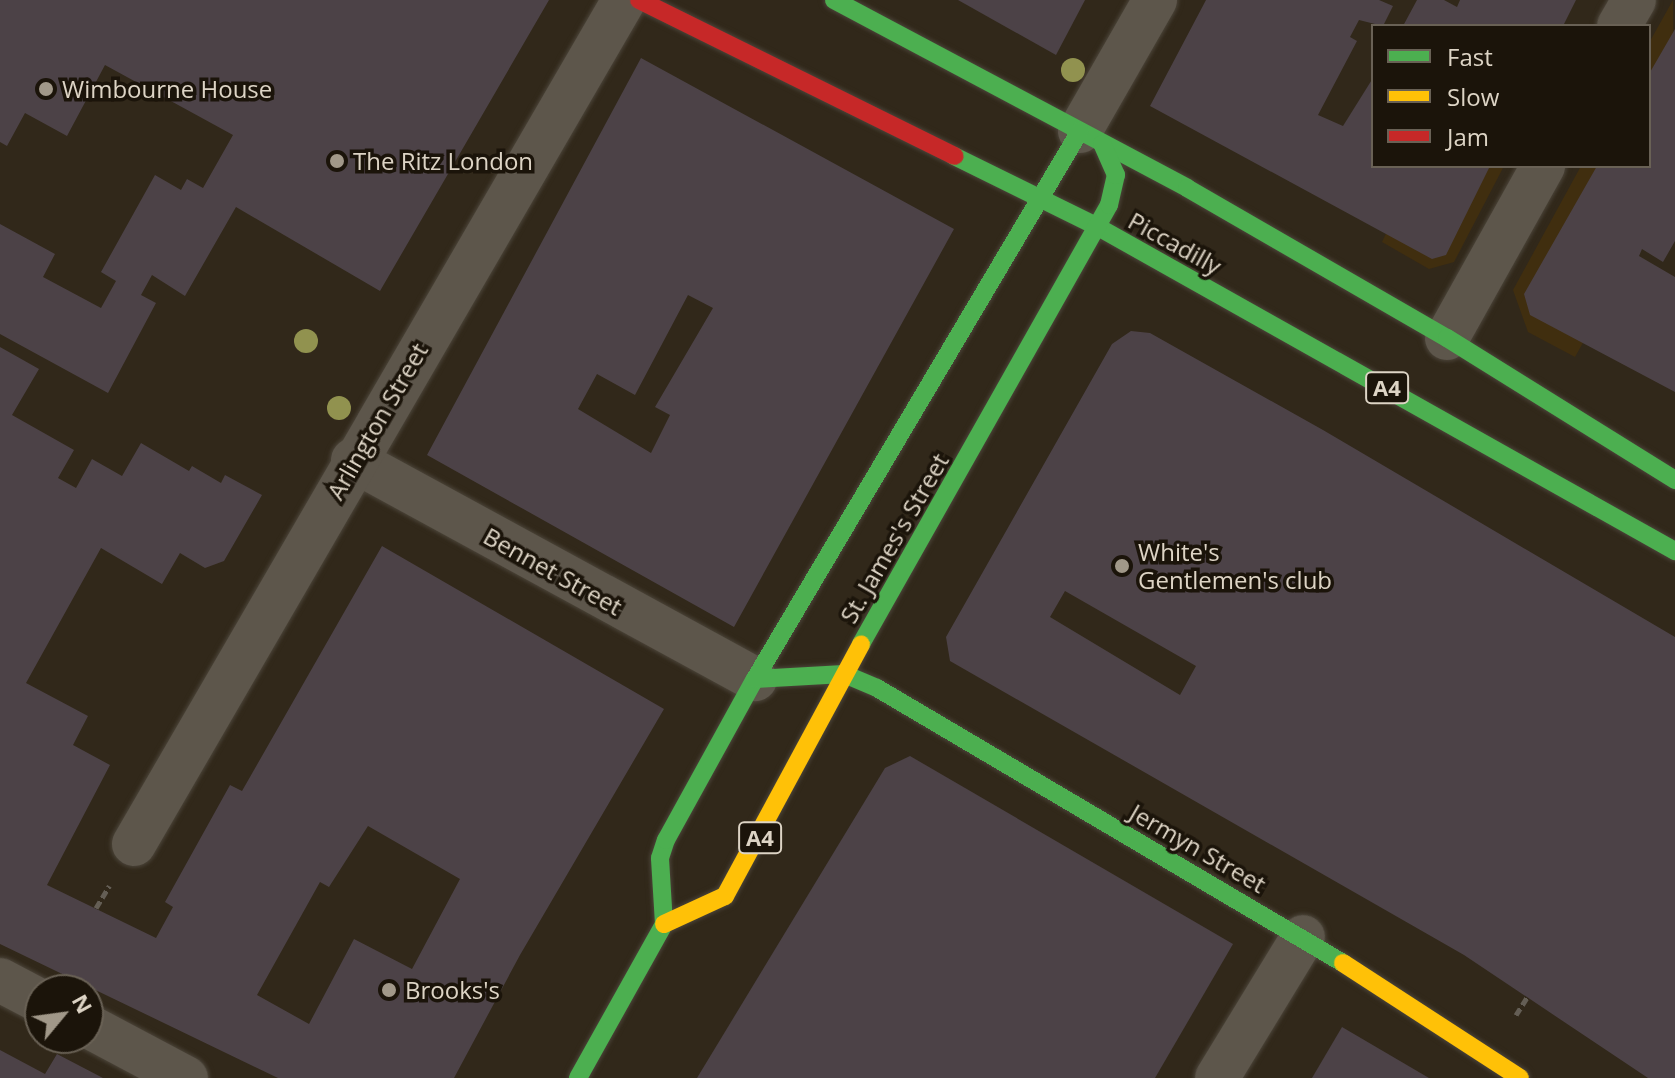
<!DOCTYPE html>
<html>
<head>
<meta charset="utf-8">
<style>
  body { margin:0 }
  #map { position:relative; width:1675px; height:1078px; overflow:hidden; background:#31281a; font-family:"Open Sans",sans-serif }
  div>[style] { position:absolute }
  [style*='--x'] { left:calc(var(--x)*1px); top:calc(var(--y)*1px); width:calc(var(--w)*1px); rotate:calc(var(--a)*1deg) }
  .built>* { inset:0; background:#402e0f }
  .building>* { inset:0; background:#4c4247 }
  .path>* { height:5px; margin-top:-2.5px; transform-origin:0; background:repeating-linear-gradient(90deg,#645e55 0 8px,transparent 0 12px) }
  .roads { filter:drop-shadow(0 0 2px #4b4439) drop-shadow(0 0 2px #4b4439) }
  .street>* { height:44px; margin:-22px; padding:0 22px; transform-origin:22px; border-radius:22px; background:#5d564b }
  .fast>* { height:18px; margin:-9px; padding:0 9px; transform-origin:9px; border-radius:9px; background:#4caf50 }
  .slow>* { height:18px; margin:-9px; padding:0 9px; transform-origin:9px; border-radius:9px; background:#ffc107 }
  .jam>* { height:18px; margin:-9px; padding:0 9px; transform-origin:9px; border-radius:9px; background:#c62828 }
  .trees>* { width:24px; height:24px; margin:-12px; border-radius:50%; background:#91924f }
  .dots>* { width:22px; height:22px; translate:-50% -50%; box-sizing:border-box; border:4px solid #1b140a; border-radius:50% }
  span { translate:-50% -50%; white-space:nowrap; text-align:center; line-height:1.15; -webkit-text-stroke:7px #1b140a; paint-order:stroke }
  .shield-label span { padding:2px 6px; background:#1b140a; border:2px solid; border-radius:6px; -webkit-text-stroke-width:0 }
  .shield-label { font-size:22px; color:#ddd4c5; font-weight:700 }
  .poi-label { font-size:24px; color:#ddd4c5 }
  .left { translate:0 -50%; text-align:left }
  .street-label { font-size:24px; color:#ddd4c5 }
  .legend { position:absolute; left:1371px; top:24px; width:280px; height:144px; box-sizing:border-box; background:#1b140a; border:2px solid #696155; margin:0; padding:10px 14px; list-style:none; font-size:24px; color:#ddd4c5 }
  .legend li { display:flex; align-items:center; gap:16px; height:40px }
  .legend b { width:40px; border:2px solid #696155 }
  .north { position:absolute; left:24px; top:974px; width:80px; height:80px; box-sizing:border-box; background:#1b140a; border:2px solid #696155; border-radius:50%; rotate:61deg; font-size:22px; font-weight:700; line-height:32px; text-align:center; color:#ddd4c5 }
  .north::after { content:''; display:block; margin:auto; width:28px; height:36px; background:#a19889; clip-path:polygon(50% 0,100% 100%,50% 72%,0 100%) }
</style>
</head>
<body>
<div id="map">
  <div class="built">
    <i style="clip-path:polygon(1673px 0,1675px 179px,1575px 357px,1528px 332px,1513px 290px,1581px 166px,1649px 166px,1649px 43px)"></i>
    <i style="clip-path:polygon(1418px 166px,1504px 166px,1454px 262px,1429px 269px,1382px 242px)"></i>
  </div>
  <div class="building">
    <i style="clip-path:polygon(0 0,549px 0,380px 291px,236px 207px,185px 296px,152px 275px,141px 295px,156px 303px,108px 393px,0 334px,0 224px,55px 254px,43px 277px,101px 308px,116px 281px,101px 272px,155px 175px,181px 190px,187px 179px,203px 188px,233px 135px,105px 65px,67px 136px,25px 113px,7px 146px,0 142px)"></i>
    <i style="clip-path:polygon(958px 0,1085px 0,1056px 55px)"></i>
    <i style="clip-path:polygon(1206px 0,1379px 0,1393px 6px,1383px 26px,1359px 20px,1350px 37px,1357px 41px,1318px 115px,1343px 126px,1373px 78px,1373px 166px,1490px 166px,1446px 255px,1432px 259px,1150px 106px)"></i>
    <i style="clip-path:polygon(1417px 0,1444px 0,1457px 7px,1460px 0,1576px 0,1563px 26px,1403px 26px)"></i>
    <i style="clip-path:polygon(1675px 29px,1675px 241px,1663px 262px,1642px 249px,1639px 256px,1675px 277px,1675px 392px,1530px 315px,1524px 294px,1597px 166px,1649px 166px,1649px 74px)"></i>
    <i style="clip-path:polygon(evenodd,641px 58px,954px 229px,734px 627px,427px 455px,641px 58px,688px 295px,713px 308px,655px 407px,670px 415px,651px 453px,578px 409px,597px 374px,635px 395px,688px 295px)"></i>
    <i style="clip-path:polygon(evenodd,1131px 331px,1150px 333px,1323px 430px,1675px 637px,1675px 1078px,1648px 1078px,1464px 955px,950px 661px,946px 637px,1112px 344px,1131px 331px,1065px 591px,1196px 666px,1180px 695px,1050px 617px,1065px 591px)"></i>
    <i style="clip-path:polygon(evenodd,0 347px,39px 369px,12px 415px,74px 450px,58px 478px,76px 488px,92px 459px,122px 476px,141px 443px,189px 471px,192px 466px,221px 483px,225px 475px,262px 495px,224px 561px,205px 568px,180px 553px,162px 584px,101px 548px,26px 683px,88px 716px,73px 745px,110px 765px,47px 885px,156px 938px,173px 907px,165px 902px,230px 785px,242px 791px,382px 546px,664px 709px,520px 955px,454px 1078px,278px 1078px,0 944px,0 347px,368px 826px,460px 879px,412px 969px,354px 939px,309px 1024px,257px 995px,320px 882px,329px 887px,368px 826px)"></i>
    <i style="clip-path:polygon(910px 756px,1233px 944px,1155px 1078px,697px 1078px,885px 768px)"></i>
    <i style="clip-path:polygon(1342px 1027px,1429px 1078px,1312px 1078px)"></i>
    <i style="clip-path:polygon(0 1050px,45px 1074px,57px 1054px,103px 1078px,0 1078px)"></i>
  </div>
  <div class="path">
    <i style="--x:96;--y:908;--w:26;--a:-59"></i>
    <i style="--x:1516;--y:1015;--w:22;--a:-58"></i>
  </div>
  <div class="roads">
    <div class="street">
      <i style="--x:1619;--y:26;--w:30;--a:-60"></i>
      <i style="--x:1080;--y:131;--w:151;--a:-60.2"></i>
      <i style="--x:1447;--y:338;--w:197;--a:-60.8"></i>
      <i style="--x:353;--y:460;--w:458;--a:28.6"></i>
      <i style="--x:134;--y:844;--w:976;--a:-59.86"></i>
      <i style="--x:0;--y:980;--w:45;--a:27.7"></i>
      <i style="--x:88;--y:1026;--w:111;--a:28"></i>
      <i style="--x:1217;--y:1078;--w:165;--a:-58.6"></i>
    </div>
    <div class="fast">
      <i style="--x:834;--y:0;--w:400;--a:28"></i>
      <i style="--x:1187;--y:188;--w:300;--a:30"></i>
      <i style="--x:1447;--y:338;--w:269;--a:31.9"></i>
      <i style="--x:954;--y:156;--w:161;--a:26.2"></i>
      <i style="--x:1098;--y:227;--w:662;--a:29.32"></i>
      <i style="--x:861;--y:644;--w:504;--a:-60.54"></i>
      <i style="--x:1109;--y:205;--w:31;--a:-77"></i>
      <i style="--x:1116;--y:175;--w:34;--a:-114"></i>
      <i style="--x:755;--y:679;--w:89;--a:-3.2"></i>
      <i style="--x:844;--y:674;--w:36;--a:23"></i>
      <i style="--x:877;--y:688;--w:541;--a:30.55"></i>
      <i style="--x:578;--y:1078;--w:176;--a:-60.8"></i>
      <i style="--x:664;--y:924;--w:66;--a:-93.5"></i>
      <i style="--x:660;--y:858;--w:19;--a:-72"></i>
      <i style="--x:666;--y:840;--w:184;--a:-61.1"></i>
      <i style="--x:755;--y:679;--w:637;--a:-59.33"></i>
    </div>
    <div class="slow">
      <i style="--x:664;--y:924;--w:67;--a:-24.7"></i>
      <i style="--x:725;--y:896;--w:286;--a:-61.6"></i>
      <i style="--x:1343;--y:963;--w:211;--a:33"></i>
    </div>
    <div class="jam">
      <i style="--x:639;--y:0;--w:352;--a:26.3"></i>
    </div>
  </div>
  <div class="trees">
    <i style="left:1073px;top:70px"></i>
    <i style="left:306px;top:341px"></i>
    <i style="left:339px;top:408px"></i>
  </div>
  <div class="dots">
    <i style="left:46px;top:89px;background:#a19889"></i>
    <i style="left:337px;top:161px;background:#a19889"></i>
    <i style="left:1122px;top:566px;background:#a19889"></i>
    <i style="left:389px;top:990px;background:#a19889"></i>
  </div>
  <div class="shield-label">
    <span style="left:1387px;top:388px">A4</span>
    <span style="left:760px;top:838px">A4</span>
  </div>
  <div class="poi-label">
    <span class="left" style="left:62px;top:89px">Wimbourne House</span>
    <span class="left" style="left:353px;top:161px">The Ritz London</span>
    <span class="left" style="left:1138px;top:566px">White's<br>Gentlemen's club</span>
    <span class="left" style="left:405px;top:990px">Brooks's</span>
  </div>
  <div class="street-label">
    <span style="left:1175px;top:243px;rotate:29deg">Piccadilly</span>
    <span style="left:377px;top:421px;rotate:-60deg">Arlington Street</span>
    <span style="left:894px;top:538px;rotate:-60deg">St. James's Street</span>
    <span style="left:553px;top:571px;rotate:29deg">Bennet Street</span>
    <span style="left:1198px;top:848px;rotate:30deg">Jermyn Street</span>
  </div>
  <ul class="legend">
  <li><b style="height:10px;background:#4caf50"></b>Fast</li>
  <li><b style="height:10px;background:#ffc107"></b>Slow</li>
  <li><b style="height:10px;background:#c62828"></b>Jam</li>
  </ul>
  <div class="north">N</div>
</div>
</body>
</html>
